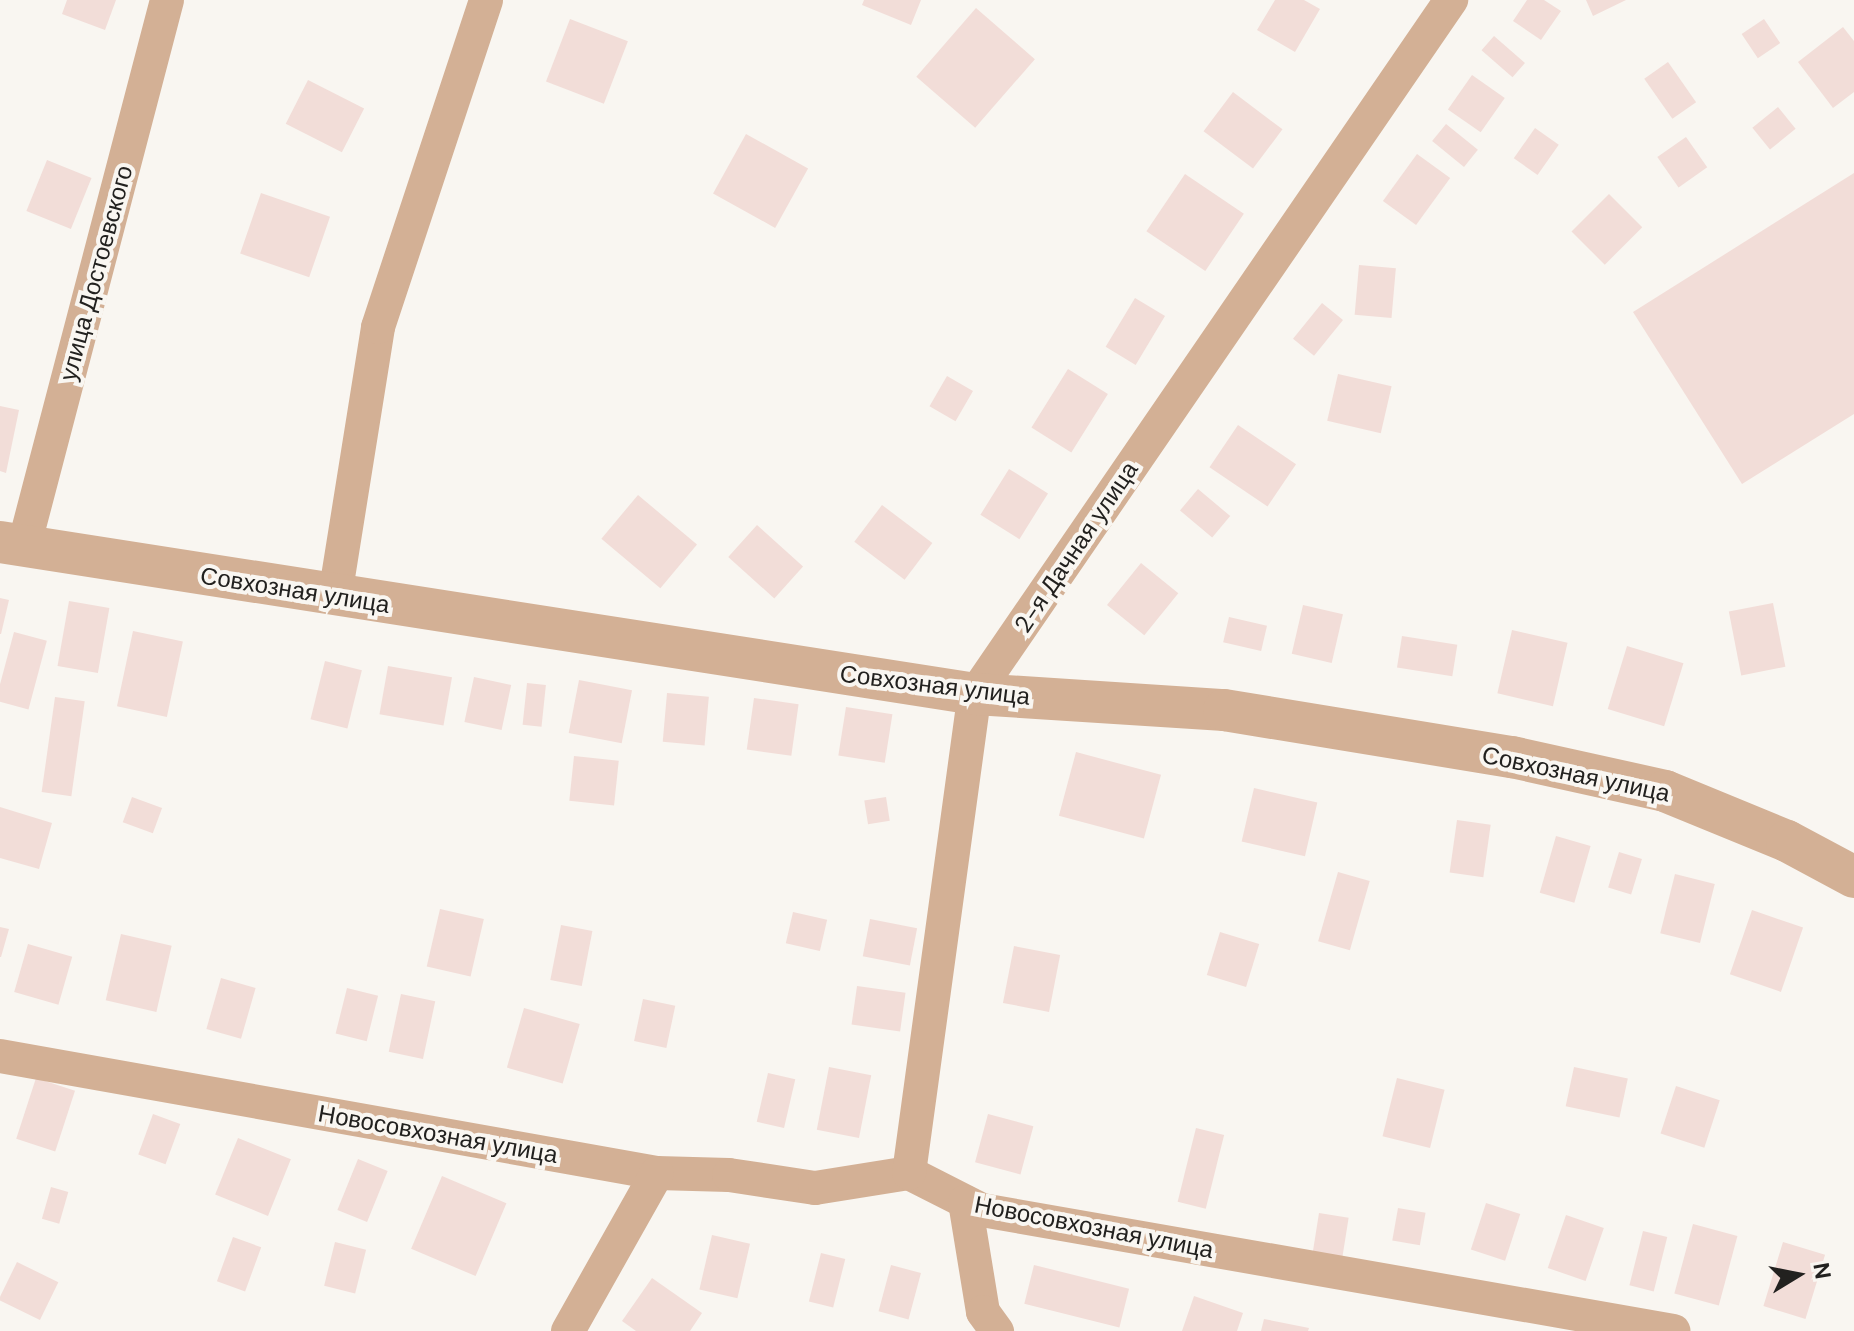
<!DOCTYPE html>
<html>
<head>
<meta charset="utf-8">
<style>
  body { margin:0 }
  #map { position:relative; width:1854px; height:1331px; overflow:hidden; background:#f9f6f1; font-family:"DM Sans",sans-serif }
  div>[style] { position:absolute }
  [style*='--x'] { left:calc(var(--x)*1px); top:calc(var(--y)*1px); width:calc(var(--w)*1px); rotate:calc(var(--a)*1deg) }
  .building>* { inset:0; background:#f2ddd8; transform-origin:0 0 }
  .minor>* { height:34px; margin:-17px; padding:0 17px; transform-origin:17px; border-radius:17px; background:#d3b095 }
  .tertiary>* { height:42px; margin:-21px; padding:0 21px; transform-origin:21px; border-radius:21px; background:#d3b095 }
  span { translate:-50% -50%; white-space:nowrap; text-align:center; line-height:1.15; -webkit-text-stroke:8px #f9f6f1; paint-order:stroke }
  .street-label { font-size:24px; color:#22211f }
  .north { position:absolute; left:1758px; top:1235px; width:80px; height:80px; -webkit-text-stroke:6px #f9f6f1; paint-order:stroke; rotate:80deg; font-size:22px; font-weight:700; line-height:32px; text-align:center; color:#22211f }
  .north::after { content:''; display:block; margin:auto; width:28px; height:36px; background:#22211f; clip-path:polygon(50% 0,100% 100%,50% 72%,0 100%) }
</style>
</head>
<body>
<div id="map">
  <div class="building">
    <i style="clip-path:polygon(67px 0,116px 0,105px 30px,62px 14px)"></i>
    <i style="clip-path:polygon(864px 0,921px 0,911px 25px,862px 5px)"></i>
    <i style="clip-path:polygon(1275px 0,1304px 0,1320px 9px,1295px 52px,1257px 30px)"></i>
    <i style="clip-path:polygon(1527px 0,1544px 0,1561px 11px,1541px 40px,1513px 21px)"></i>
    <i style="clip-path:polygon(1586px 0,1626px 0,1593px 16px)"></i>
    <i style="left:976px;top:8px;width:78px;height:91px;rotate:41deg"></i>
    <i style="left:570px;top:19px;width:62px;height:67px;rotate:21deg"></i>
    <i style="left:1764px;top:19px;width:29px;height:27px;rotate:56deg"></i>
    <i style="clip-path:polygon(1843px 27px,1854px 41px,1854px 92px,1833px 108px,1798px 62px)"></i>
    <i style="left:1494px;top:36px;width:41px;height:19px;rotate:41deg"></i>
    <i style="left:1668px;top:62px;width:49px;height:29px;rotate:55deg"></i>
    <i style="left:1472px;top:75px;width:40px;height:42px;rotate:35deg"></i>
    <i style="left:308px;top:80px;width:63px;height:49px;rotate:27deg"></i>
    <i style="left:1233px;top:92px;width:62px;height:49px;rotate:37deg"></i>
    <i style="left:1778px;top:107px;width:28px;height:33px;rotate:51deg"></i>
    <i style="left:1446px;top:124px;width:41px;height:22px;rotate:39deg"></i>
    <i style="left:1535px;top:128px;width:29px;height:37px;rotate:35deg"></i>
    <i style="left:746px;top:134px;width:71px;height:68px;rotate:29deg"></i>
    <i style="left:1686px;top:137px;width:37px;height:35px;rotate:55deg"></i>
    <i style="left:1417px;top:154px;width:41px;height:58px;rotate:36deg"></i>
    <i style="left:47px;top:160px;width:48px;height:55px;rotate:22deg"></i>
    <i style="clip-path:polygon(1854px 173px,1854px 414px,1742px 484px,1633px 312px)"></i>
    <i style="left:1185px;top:174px;width:71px;height:69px;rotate:34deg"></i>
    <i style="left:261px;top:193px;width:73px;height:64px;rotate:19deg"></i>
    <i style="left:1609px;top:194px;width:47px;height:53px;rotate:45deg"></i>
    <i style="left:1359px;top:265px;width:37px;height:50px;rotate:5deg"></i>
    <i style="left:1135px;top:298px;width:35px;height:57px;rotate:31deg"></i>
    <i style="left:1322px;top:303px;width:27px;height:46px;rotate:39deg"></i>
    <i style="left:1068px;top:369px;width:47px;height:69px;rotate:32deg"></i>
    <i style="left:1338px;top:374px;width:55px;height:48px;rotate:13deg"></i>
    <i style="left:947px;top:376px;width:30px;height:35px;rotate:30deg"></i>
    <i style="clip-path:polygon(0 406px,19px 410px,6px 473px,0 471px)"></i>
    <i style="left:1238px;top:425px;width:70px;height:51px;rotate:34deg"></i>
    <i style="left:1009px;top:469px;width:46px;height:54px;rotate:32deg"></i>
    <i style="left:1198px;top:489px;width:42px;height:28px;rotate:40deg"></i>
    <i style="left:638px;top:495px;width:77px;height:57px;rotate:40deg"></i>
    <i style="left:882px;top:505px;width:63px;height:46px;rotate:37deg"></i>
    <i style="left:757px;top:525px;width:62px;height:43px;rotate:42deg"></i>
    <i style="left:1141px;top:563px;width:48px;height:54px;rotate:39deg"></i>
    <i style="clip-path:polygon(0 598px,9px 600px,1px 634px,0 634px)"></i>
    <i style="left:69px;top:601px;width:41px;height:66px;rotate:10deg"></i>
    <i style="left:1773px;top:603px;width:65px;height:45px;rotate:79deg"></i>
    <i style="left:1303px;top:605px;width:41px;height:50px;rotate:13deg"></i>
    <i style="left:1229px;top:617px;width:39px;height:26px;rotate:13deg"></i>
    <i style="left:1512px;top:630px;width:57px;height:65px;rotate:13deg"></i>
    <i style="left:133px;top:631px;width:51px;height:77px;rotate:12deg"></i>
    <i style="left:14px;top:632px;width:34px;height:71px;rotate:15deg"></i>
    <i style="left:1402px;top:636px;width:56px;height:32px;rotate:9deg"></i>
    <i style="left:1627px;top:646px;width:59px;height:66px;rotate:17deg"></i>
    <i style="left:325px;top:661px;width:38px;height:60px;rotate:14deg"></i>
    <i style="left:388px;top:666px;width:65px;height:49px;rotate:10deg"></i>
    <i style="left:474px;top:677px;width:38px;height:46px;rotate:12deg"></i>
    <i style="left:579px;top:680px;width:54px;height:54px;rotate:11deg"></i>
    <i style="left:527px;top:683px;width:19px;height:42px;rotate:6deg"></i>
    <i style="left:667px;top:693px;width:42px;height:49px;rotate:5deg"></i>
    <i style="left:55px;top:697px;width:30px;height:96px;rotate:8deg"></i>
    <i style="left:754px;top:698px;width:45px;height:52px;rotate:8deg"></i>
    <i style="left:846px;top:707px;width:47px;height:49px;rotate:9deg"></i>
    <i style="left:1076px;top:752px;width:88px;height:66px;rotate:15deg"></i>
    <i style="left:574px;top:756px;width:45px;height:45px;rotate:6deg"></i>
    <i style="left:1254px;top:788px;width:65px;height:55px;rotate:13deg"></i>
    <i style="left:132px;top:797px;width:32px;height:27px;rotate:20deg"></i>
    <i style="left:886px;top:797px;width:24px;height:22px;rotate:81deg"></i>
    <i style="clip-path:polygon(0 807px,52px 823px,39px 869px,0 858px)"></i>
    <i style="left:1457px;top:820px;width:34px;height:53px;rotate:8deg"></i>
    <i style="left:1556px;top:836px;width:36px;height:59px;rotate:16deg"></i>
    <i style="left:1619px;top:852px;width:24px;height:37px;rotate:17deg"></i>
    <i style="left:1338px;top:872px;width:33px;height:72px;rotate:16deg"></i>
    <i style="left:1675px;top:874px;width:41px;height:61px;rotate:14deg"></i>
    <i style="left:440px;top:909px;width:45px;height:59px;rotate:13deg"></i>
    <i style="left:1752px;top:910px;width:54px;height:68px;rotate:19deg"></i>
    <i style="left:793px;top:912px;width:35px;height:32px;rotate:13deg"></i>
    <i style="left:870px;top:919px;width:48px;height:38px;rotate:11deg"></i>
    <i style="left:561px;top:925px;width:32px;height:56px;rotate:11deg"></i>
    <i style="clip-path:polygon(0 927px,9px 929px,1px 957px,0 957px)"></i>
    <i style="left:1220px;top:932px;width:41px;height:45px;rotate:17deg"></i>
    <i style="left:121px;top:934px;width:52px;height:68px;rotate:13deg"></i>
    <i style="left:28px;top:944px;width:46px;height:50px;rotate:16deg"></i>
    <i style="left:1014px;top:946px;width:47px;height:58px;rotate:11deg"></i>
    <i style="left:221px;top:978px;width:36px;height:53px;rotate:16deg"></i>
    <i style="left:857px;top:986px;width:49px;height:39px;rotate:8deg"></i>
    <i style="left:347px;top:988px;width:32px;height:47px;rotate:14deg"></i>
    <i style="left:401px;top:994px;width:35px;height:59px;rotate:12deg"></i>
    <i style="left:643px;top:999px;width:33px;height:43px;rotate:12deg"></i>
    <i style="left:524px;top:1008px;width:58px;height:62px;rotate:16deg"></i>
    <i style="left:829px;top:1067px;width:43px;height:64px;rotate:11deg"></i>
    <i style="left:1574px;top:1067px;width:55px;height:40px;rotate:12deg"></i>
    <i style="left:768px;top:1073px;width:28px;height:50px;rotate:13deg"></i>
    <i style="left:36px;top:1078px;width:41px;height:64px;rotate:18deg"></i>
    <i style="left:1397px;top:1078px;width:49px;height:60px;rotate:14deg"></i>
    <i style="left:1676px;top:1086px;width:46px;height:50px;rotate:18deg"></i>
    <i style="left:153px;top:1114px;width:29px;height:43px;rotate:20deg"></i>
    <i style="left:988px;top:1114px;width:47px;height:50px;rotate:15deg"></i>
    <i style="left:1196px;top:1128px;width:29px;height:76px;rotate:14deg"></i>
    <i style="left:238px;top:1138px;width:57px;height:61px;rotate:22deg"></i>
    <i style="left:358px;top:1159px;width:32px;height:55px;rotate:22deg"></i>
    <i style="left:442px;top:1176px;width:70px;height:79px;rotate:23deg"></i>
    <i style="left:51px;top:1187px;width:18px;height:33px;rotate:16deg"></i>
    <i style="left:1486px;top:1203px;width:36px;height:49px;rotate:18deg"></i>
    <i style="left:1398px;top:1208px;width:28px;height:33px;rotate:10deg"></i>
    <i style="left:1319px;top:1213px;width:30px;height:41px;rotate:9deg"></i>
    <i style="left:1566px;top:1215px;width:40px;height:56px;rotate:19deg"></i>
    <i style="left:1693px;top:1224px;width:46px;height:72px;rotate:15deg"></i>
    <i style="left:1643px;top:1231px;width:25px;height:56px;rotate:14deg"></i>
    <i style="left:712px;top:1235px;width:39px;height:56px;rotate:13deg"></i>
    <i style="left:233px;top:1237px;width:30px;height:47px;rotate:20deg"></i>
    <i style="left:335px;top:1242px;width:32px;height:45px;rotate:14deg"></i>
    <i style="left:1783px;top:1242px;width:44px;height:67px;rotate:17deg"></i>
    <i style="left:821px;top:1253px;width:25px;height:50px;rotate:14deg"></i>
    <i style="left:17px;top:1262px;width:46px;height:42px;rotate:26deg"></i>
    <i style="left:891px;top:1265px;width:31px;height:48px;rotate:15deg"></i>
    <i style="left:1034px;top:1265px;width:98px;height:40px;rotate:14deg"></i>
    <i style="clip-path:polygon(652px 1278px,702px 1313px,690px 1331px,636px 1331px,622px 1321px)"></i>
    <i style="clip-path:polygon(1194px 1296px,1243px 1313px,1237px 1331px,1182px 1331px)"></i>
    <i style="clip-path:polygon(1264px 1319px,1309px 1328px,1308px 1331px,1261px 1331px)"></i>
  </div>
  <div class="minor">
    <i style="--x:24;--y:546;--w:564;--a:-75.32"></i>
    <i style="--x:335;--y:596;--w:272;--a:-80.9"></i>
    <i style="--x:378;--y:327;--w:344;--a:-71.7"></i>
    <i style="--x:0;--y:1056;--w:667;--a:10.1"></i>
    <i style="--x:657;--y:1173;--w:72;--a:1.6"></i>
    <i style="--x:729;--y:1175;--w:87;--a:8.6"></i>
    <i style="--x:815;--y:1188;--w:95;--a:-9.1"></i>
    <i style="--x:909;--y:1173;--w:82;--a:26.9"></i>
    <i style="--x:982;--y:1210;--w:702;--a:9.92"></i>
    <i style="--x:909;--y:1173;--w:484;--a:-82.2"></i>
    <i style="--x:975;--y:694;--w:842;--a:-55.55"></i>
    <i style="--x:965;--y:1202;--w:111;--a:80.7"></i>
    <i style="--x:983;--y:1312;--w:24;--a:54"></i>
    <i style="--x:568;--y:1331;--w:181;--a:-60.6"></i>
  </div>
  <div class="tertiary">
    <i style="--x:0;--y:542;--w:987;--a:8.86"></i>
    <i style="--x:975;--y:694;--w:250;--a:3.7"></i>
    <i style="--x:1224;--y:710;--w:292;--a:9.3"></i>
    <i style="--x:1512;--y:757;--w:157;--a:12.5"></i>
    <i style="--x:1665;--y:791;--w:132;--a:22.3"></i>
    <i style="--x:1787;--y:841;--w:76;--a:28.2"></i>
  </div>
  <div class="street-label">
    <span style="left:96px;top:273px;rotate:-75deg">улица Достоевского</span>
    <span style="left:1076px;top:547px;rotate:-56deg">2-я Дачная улица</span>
    <span style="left:295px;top:590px;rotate:9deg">Совхозная улица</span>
    <span style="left:935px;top:685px;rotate:7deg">Совхозная улица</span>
    <span style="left:1576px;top:774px;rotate:12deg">Совхозная улица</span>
    <span style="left:438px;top:1134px;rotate:10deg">Новосовхозная улица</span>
    <span style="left:1094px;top:1227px;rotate:11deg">Новосовхозная улица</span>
  </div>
  <div class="north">N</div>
</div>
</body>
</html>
